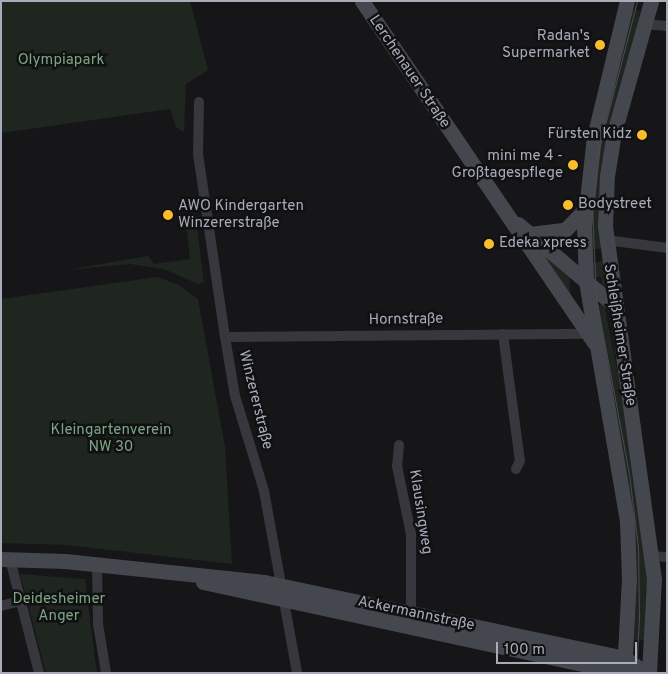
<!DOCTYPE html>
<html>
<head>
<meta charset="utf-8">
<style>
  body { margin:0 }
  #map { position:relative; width:668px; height:674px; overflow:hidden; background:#161618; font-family:Overpass,sans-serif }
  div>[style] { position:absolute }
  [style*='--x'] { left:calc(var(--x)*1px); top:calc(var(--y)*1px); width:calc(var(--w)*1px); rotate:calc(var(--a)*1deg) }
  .green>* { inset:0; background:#1e261f }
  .street>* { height:10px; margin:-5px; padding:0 5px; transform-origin:5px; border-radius:5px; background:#37383d }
  .secondary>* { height:15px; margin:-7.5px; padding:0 7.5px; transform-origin:7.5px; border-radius:7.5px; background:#45474e }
  .tram>* { height:1px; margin:-0.5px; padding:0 0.5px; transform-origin:0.5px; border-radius:0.5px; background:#4a4c53 }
  .dots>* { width:14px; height:14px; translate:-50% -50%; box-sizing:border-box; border:2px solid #111113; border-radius:50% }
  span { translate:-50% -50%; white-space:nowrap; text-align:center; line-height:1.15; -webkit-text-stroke:5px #111113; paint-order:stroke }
  .poi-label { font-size:15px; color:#a7acb9 }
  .right { translate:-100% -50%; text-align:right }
  .left { translate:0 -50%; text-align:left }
  .park-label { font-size:15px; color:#7da581 }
  .street-label { font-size:15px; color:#a7acb9 }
  .frame { position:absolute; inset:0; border:2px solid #a7acb9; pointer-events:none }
  .scale { position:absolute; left:496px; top:642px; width:141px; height:22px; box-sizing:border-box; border:2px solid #a7acb9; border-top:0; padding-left:6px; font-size:15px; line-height:18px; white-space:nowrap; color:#a7acb9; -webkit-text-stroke:4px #111113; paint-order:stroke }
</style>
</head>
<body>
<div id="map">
  <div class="green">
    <i style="clip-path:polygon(1px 1px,190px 1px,208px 70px,186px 84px,184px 132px,176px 127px,170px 109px,1px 133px)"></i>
    <i style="clip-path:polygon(630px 8px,640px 11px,602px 249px,590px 249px,593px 168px)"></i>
    <i style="clip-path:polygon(195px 213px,204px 283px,198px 284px,164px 269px,130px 264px,67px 270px,148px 256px,154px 264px,190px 259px,185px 215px)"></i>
    <i style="clip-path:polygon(527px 240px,569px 274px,571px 302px)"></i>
    <i style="clip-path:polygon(604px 260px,607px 290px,602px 286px,601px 277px,593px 278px,593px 263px)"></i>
    <i style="clip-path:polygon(157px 277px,179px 285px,198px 299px,225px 447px,232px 564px,67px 545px,1px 543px,1px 299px)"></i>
    <i style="clip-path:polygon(604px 304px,618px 374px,650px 585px,646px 586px,644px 640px,634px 640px,636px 584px,597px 305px)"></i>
    <i style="clip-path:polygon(20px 574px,85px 579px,97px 673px,46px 673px)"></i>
  </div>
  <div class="street">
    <i style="--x:645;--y:24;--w:22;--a:5"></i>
    <i style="--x:199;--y:102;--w:52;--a:91.1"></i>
    <i style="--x:198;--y:154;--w:185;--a:81.6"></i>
    <i style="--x:225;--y:337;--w:60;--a:80.4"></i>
    <i style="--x:235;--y:396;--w:99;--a:73"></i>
    <i style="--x:264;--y:491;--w:185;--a:79.7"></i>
    <i style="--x:606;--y:240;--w:62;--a:7.5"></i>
    <i style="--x:503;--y:334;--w:128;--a:82.4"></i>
    <i style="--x:520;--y:461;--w:9;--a:117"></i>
    <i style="--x:225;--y:337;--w:364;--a:-0.5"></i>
    <i style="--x:399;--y:445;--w:21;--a:95"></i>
    <i style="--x:397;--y:466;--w:69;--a:78.4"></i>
    <i style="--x:411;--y:534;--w:79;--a:90"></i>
    <i style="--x:651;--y:556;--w:16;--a:4"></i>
    <i style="--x:10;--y:559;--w:118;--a:75.7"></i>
    <i style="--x:97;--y:564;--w:60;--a:89"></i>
    <i style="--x:98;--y:624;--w:50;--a:80.7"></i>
    <i style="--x:1;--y:606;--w:20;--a:-15"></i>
  </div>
  <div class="secondary">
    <i style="--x:362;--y:1;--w:413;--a:55.8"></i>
    <i style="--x:518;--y:224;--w:126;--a:40.2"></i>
    <i style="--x:530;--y:234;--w:35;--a:-7"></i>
    <i style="--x:565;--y:230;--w:29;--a:-46"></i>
    <i style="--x:1;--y:559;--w:64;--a:1.8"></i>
    <i style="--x:65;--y:561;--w:200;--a:6"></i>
    <i style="--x:264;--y:582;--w:369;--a:11.9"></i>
    <i style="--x:625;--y:658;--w:26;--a:36"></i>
    <i style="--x:203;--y:582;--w:431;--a:12.2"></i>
    <i style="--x:624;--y:673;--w:94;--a:-87"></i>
    <i style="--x:629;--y:579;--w:58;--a:-92"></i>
    <i style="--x:627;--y:521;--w:243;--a:-99.7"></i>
    <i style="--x:586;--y:281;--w:54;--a:-92.1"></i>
    <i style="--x:584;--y:227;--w:91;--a:-83.7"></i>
    <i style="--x:594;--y:137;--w:140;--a:-76.4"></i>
    <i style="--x:649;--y:673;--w:94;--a:-87"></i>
    <i style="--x:654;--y:579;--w:355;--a:-97.9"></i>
    <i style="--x:605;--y:227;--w:51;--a:-87.8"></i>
    <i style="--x:607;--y:176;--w:44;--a:-80.8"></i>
    <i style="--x:614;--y:133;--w:137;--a:-74.3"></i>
  </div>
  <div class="tram">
    <i style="--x:636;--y:673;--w:56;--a:-86.9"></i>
    <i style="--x:639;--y:617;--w:70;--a:-90.8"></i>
    <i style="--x:638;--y:547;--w:74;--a:-97"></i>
    <i style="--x:629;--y:474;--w:180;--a:-100.6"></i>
    <i style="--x:596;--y:297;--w:89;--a:-92.6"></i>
    <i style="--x:592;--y:208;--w:60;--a:-83.3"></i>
    <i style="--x:599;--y:148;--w:152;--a:-75.5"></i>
  </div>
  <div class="dots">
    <i style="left:600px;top:45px;background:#fcbd2b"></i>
    <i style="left:642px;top:135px;background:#fcbd2b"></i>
    <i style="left:573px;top:165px;background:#fcbd2b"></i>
    <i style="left:568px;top:205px;background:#fcbd2b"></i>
    <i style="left:168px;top:215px;background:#fcbd2b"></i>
    <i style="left:489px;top:244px;background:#fcbd2b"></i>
  </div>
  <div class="poi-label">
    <span class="right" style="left:590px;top:45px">Radan's<br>Supermarket</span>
    <span class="right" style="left:632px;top:135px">Fürsten Kidz</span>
    <span class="right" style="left:563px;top:165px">mini me 4 -<br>Großtagespflege</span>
    <span class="left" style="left:578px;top:205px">Bodystreet</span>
    <span class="left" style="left:178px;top:215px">AWO Kindergarten<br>Winzererstraße</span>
    <span class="left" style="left:499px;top:244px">Edeka xpress</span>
  </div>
  <div class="park-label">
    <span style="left:61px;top:61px">Olympiapark</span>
    <span style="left:111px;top:439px">Kleingartenverein<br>NW 30</span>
    <span style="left:59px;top:608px">Deidesheimer<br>Anger</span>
  </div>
  <div class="street-label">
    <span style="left:409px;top:72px;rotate:56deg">Lerchenauer Straße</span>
    <span style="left:406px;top:320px;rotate:-1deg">Hornstraße</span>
    <span style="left:619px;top:335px;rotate:81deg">Schleißheimer Straße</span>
    <span style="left:255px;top:400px;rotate:76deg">Winzererstraße</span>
    <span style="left:420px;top:512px;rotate:81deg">Klausingweg</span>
    <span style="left:416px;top:614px;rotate:12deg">Ackermannstraße</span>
  </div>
  <div class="frame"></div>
  <div class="scale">100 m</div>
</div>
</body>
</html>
